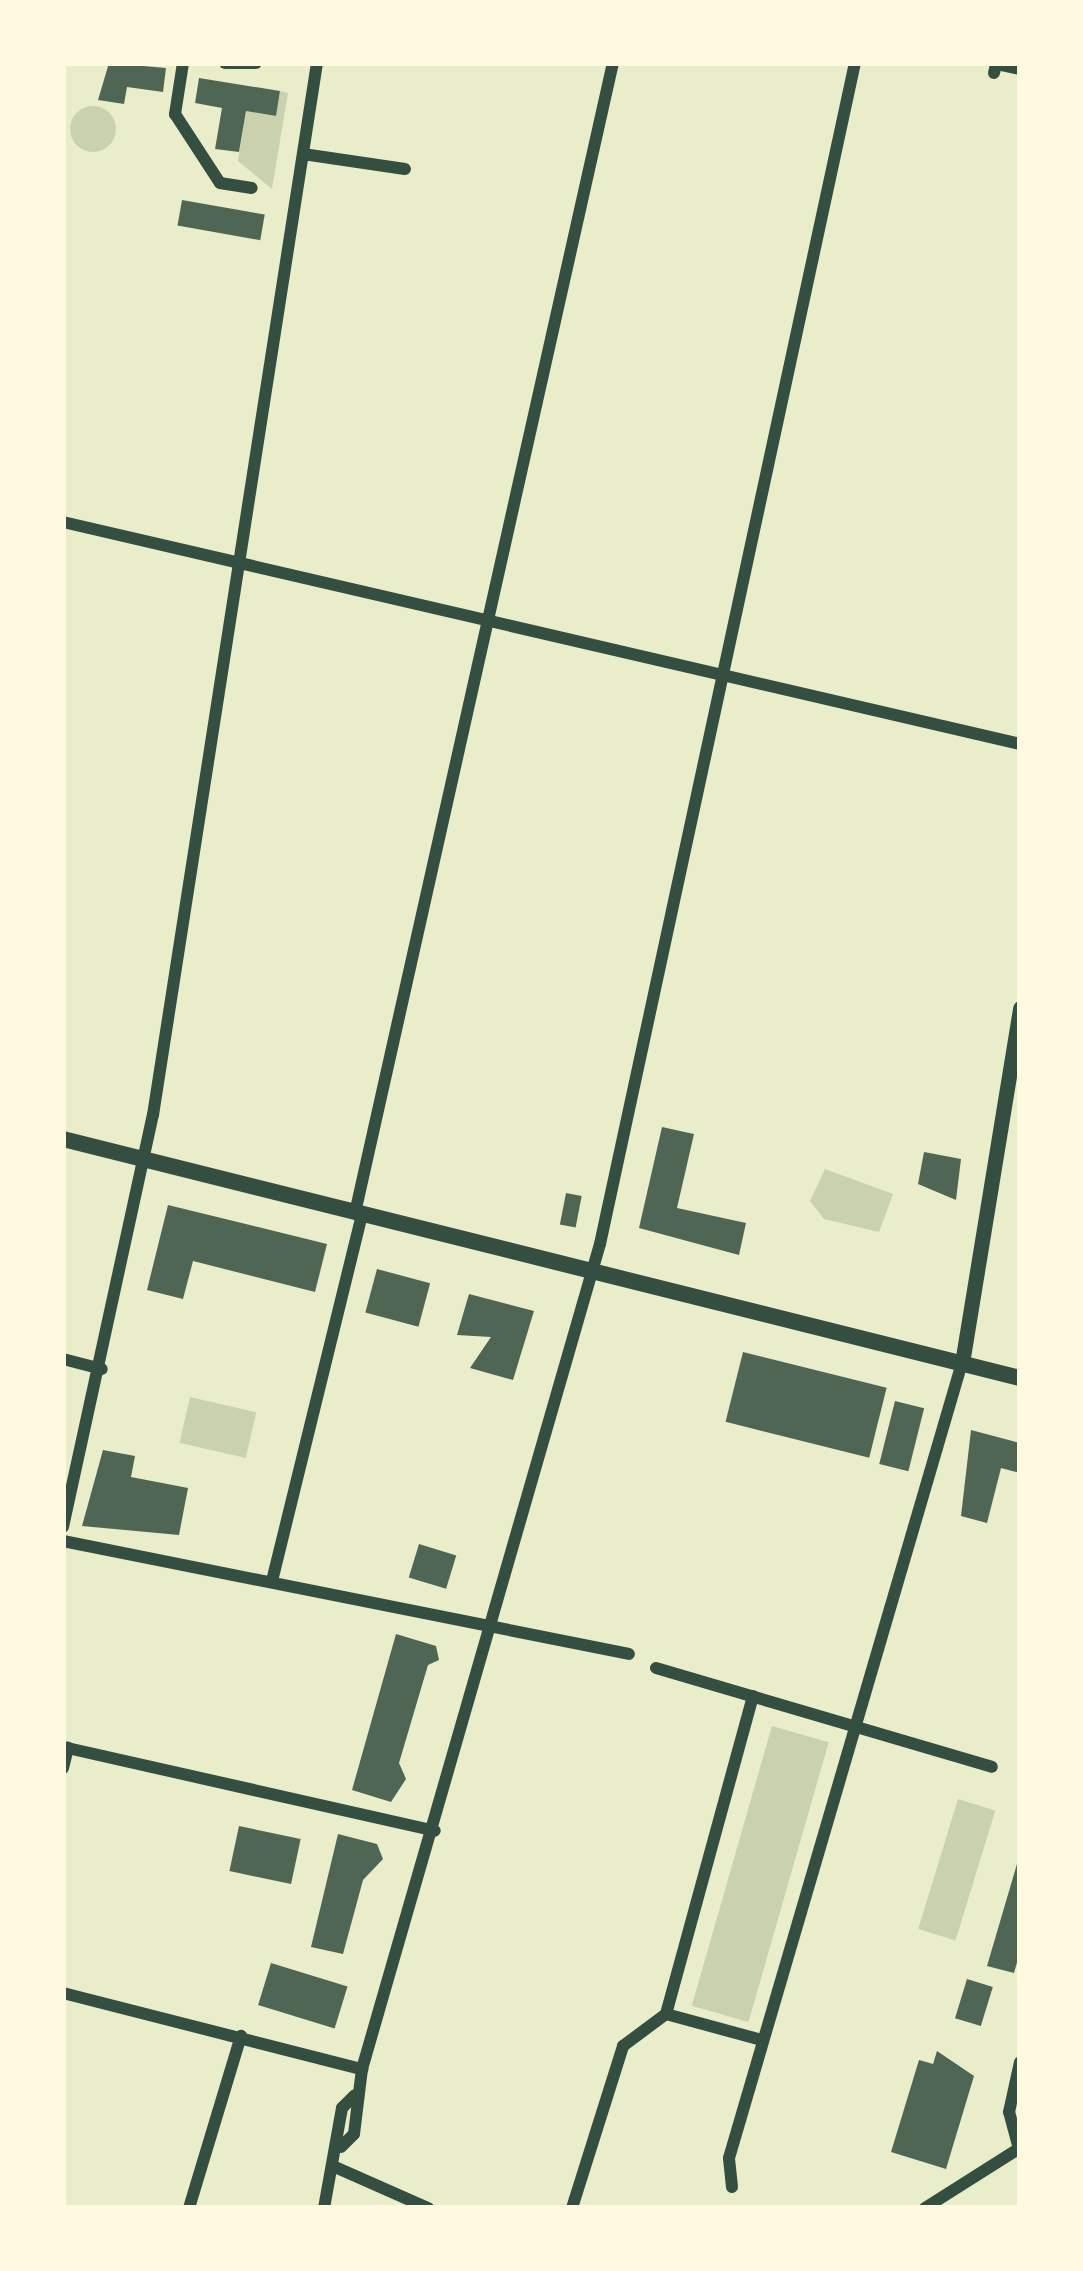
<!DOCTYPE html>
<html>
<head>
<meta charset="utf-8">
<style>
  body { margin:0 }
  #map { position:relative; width:1083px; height:2271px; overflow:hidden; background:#e9edc9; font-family:Overpass,sans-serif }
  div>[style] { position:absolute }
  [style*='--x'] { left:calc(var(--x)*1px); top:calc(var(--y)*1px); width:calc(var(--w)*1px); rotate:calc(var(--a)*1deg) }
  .green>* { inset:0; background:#cad2ad; transform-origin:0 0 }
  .round { border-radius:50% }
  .building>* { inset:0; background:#4f6655; transform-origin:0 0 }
  .minor>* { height:12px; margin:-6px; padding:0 6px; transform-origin:6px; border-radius:6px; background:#344e41 }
  .tertiary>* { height:15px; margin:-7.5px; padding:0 7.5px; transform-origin:7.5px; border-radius:7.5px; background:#344e41 }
  .secondary>* { height:16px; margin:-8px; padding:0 8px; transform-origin:8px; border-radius:8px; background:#344e41 }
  span { translate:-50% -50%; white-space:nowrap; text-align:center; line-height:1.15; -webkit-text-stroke:9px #fefae0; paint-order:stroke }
  .frame { position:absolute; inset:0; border:66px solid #fefae0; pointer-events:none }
</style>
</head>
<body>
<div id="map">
  <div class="green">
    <i style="clip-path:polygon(280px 91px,288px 93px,272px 189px,238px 161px,246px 111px,276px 116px)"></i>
    <i class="round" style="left:70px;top:106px;width:46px;height:46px"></i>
    <i style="clip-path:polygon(825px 1169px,893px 1194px,879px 1232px,824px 1219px,810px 1201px)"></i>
    <i style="left:190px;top:1397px;width:68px;height:47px;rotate:13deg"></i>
    <i style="left:772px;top:1726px;width:59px;height:291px;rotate:16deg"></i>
    <i style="left:958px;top:1799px;width:39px;height:136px;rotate:17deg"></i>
  </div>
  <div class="building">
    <i style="clip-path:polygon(109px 63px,166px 68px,163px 92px,127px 87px,124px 104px,98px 100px)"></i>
    <i style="clip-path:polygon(199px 78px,280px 91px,276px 116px,246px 111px,239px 152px,215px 149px,222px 108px,195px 103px)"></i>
    <i style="left:182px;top:200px;width:84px;height:26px;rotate:10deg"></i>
    <i style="clip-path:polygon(662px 1127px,694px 1134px,677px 1208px,746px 1223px,739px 1255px,639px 1228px)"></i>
    <i style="clip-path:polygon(924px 1152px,961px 1159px,956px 1200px,918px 1184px)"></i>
    <i style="left:566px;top:1193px;width:16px;height:32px;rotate:11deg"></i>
    <i style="clip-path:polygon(168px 1205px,327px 1244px,315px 1292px,193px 1261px,183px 1299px,147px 1290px)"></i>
    <i style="left:377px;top:1269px;width:55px;height:45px;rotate:15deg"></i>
    <i style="clip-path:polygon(469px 1294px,534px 1311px,513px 1380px,470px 1368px,491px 1337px,457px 1335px)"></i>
    <i style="left:743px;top:1352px;width:148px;height:72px;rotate:14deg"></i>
    <i style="left:895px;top:1401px;width:30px;height:65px;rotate:14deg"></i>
    <i style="clip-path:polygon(971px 1430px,1020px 1443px,1020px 1473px,1001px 1468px,987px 1523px,961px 1516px)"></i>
    <i style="clip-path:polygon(103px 1450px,135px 1456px,131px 1477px,188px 1488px,179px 1535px,82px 1526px)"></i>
    <i style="left:419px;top:1544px;width:39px;height:35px;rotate:17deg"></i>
    <i style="clip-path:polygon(396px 1634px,436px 1646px,439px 1660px,428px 1665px,399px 1763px,406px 1779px,391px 1802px,352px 1790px)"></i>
    <i style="left:239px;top:1826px;width:63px;height:46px;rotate:12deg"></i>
    <i style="clip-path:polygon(338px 1834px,377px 1844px,383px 1859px,363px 1880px,343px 1954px,311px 1947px)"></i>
    <i style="clip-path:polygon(1019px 1857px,1020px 1952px,1014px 1973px,987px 1966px)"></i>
    <i style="left:271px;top:1963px;width:80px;height:44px;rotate:17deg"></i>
    <i style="left:967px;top:1979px;width:27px;height:41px;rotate:17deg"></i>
    <i style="clip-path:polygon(937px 2051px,974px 2076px,946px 2169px,891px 2152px,919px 2060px,933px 2064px)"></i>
  </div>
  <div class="minor">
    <i style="--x:183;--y:63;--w:52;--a:98.9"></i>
    <i style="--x:175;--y:114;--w:82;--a:56.9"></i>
    <i style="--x:220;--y:183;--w:32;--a:9"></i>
    <i style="--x:225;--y:63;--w:31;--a:0"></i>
    <i style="--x:994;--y:73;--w:9;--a:-77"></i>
    <i style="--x:996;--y:64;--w:25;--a:12"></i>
    <i style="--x:303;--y:154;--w:103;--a:8.4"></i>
    <i style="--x:63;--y:522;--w:982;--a:13.06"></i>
    <i style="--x:355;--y:1213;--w:1179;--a:-77.36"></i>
    <i style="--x:63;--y:1359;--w:40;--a:14.4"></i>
    <i style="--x:63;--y:1527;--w:422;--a:-77.7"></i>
    <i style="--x:153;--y:1115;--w:1065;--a:-81.14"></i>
    <i style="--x:63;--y:1541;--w:577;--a:11.29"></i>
    <i style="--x:272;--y:1581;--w:377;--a:-76.2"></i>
    <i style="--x:656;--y:1668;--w:350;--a:16.4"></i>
    <i style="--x:753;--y:1696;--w:330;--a:105.3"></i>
    <i style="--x:666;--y:2014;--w:99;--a:15.2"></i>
    <i style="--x:63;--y:1747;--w:381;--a:12.7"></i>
    <i style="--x:63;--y:1768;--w:21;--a:-76"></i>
    <i style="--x:63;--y:1993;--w:309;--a:14.3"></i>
    <i style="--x:341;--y:2147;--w:18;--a:-45"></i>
    <i style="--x:354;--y:2134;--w:65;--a:-83"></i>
    <i style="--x:362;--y:2069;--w:859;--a:-73.91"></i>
    <i style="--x:600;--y:1244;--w:1208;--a:-77.82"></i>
    <i style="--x:1019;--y:2149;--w:38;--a:-105"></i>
    <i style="--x:1009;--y:2112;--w:51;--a:-77.6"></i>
    <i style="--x:335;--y:2167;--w:102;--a:23.8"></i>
    <i style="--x:732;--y:2187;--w:29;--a:-96"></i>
    <i style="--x:729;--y:2158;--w:828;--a:-73.67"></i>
    <i style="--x:189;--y:2208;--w:180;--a:-73.2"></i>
    <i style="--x:324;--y:2208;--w:102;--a:-79.8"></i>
    <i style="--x:342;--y:2108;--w:18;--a:-45"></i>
    <i style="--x:572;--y:2208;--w:170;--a:-72.5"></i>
    <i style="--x:623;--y:2046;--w:54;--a:-36.7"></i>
    <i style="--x:925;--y:2208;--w:112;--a:-32.3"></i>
  </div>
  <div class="tertiary">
    <i style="--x:962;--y:1363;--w:360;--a:-80.7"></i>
  </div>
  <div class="secondary">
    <i style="--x:63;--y:1139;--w:986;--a:14.02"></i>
  </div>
  <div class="frame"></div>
</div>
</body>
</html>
